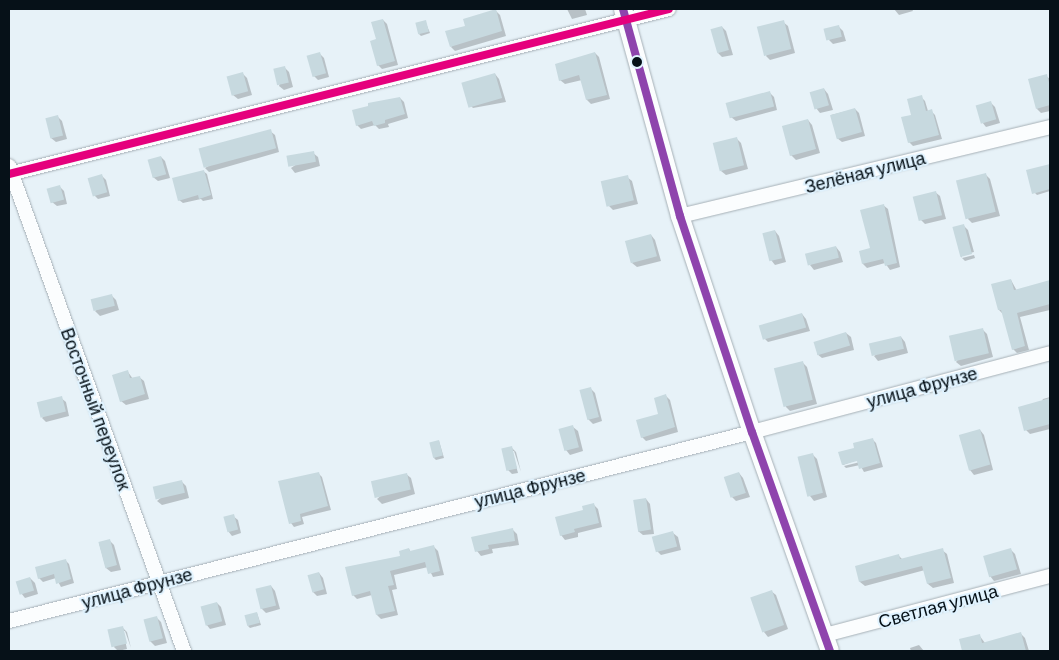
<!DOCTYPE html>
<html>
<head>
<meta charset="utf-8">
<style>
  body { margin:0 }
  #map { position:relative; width:1059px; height:660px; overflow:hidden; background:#e7f2f8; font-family:Barlow,sans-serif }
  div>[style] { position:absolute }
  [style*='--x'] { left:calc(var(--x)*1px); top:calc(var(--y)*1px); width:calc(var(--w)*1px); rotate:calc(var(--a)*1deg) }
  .shadow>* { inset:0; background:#0003 }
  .building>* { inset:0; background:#c7d9df; transform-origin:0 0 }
  .roads { filter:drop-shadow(0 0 1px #a6b0b6) drop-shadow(0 0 1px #a6b0b6) }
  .minor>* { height:14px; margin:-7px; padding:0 7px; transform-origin:7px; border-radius:7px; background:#fbfdfe }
  .tertiary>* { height:18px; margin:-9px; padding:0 9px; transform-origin:9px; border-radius:9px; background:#fbfdfe }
  .bus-1>* { height:8px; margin:-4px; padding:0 4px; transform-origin:4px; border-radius:4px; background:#8e44ad }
  .bus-2>* { height:8px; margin:-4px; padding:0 4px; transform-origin:4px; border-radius:4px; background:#e5007d }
  .dots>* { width:14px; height:14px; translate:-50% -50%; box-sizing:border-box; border:2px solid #e0f3ff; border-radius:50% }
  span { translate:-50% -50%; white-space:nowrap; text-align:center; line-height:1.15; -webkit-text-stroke:4px #e0f3ff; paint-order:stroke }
  .street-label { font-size:18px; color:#061118 }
  .frame { position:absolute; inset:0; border:10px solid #061118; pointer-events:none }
</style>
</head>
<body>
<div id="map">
  <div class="shadow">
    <i style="clip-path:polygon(567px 9px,585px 9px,587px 15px,572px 19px)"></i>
    <i style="clip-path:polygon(894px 9px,912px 9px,913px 11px,899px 15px)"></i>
    <i style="clip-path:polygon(496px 11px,500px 15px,506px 36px,455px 51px,451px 47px,466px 27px)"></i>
    <i style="clip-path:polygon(383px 20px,387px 24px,398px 65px,382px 69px,378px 65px,377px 40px)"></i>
    <i style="clip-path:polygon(425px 21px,430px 33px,421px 36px,419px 34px)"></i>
    <i style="clip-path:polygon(783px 22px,788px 26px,795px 53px,770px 60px,766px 56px)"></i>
    <i style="clip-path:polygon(838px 26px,843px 31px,846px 41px,833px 44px,829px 40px)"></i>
    <i style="clip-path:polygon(722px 27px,726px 31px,733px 55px,722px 57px,718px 53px)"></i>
    <i style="clip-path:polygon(595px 53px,599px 57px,610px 99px,591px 104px,587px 100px,582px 80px,565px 84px,560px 80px)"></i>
    <i style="clip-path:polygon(320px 54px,324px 58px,329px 77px,318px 80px,314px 76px)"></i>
    <i style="clip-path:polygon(285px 68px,289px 72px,293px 87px,284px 90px,279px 86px)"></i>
    <i style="clip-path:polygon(243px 74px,247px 78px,252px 95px,238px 99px,233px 95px)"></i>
    <i style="clip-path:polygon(495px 74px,499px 79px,506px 102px,473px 108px,469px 104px)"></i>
    <i style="clip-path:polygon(1046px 76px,1050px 79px,1050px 111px,1041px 113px,1037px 109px)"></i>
    <i style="clip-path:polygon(824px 89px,828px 94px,833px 110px,820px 113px,816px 108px)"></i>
    <i style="clip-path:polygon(770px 93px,774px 97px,777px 110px,736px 121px,731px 117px)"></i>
    <i style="clip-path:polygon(921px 97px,925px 101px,928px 111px,931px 111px,935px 115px,942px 139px,913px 146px,909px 142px,913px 115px)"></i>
    <i style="clip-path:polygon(400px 98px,404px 102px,408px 118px,388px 124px,389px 127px,379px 129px,375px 125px,361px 129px,357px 125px)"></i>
    <i style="clip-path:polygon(991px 103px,995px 107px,1000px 123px,986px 127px,982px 122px)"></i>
    <i style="clip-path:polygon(855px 109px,859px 113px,865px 136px,842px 142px,837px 138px,831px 115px)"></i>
    <i style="clip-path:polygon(57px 116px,62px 121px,67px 139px,56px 142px,51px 138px,47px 119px)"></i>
    <i style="clip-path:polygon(808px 120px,812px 125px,820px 153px,796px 160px,791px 155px)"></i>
    <i style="clip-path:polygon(270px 131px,275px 135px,279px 152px,209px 172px,205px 168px)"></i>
    <i style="clip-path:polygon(737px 139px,741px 143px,748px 169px,726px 175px,721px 171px)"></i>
    <i style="clip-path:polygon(313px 153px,318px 157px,320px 166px,295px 173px,291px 168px)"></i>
    <i style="clip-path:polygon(161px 157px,165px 161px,170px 178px,158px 181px,153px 177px,149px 160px)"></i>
    <i style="clip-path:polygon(1050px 165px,1050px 191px,1037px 195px,1033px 191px,1027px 171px)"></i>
    <i style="clip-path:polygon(203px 171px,207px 174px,213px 199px,203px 201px,201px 199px,183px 203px,179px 200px)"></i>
    <i style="clip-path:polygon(986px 175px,990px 179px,1000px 216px,972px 223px,968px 219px)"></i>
    <i style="clip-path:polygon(102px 176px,106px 180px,110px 196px,98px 199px,94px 195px)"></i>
    <i style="clip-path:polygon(627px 177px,632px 181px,638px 204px,613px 210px,609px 206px)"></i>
    <i style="clip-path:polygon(60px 187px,64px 191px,67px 204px,57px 206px,52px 202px)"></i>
    <i style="clip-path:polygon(935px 192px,940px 196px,946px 219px,925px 224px,921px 220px)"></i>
    <i style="clip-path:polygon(883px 205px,888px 209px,900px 267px,890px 270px,885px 263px,867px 268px,863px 264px,860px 252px,871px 249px)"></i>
    <i style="clip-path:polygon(963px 225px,968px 230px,974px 252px,962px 255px,962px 258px,961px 256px)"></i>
    <i style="clip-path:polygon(775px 231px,779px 236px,786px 262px,775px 265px,771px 260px)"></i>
    <i style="clip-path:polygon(651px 235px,655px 240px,661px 261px,637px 267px,632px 263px)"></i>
    <i style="clip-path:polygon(836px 247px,840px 252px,843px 262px,814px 270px,810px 265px)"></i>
    <i style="clip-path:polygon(974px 255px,975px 258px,965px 261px,962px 258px)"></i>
    <i style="clip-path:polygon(1011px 280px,1017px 291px,1050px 283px,1050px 310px,1020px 317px,1029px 350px,1017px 353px,1013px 349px,1004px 315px,999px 310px)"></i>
    <i style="clip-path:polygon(112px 296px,116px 300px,119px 310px,100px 316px,95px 311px)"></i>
    <i style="clip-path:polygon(802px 314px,806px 319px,810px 331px,768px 342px,764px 338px,760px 326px)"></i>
    <i style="clip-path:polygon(982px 329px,987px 334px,993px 357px,961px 366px,956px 362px)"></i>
    <i style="clip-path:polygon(846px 333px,851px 337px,854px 350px,822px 358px,817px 354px)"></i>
    <i style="clip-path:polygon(901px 337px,905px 342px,908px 353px,878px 361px,874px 356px)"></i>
    <i style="clip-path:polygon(802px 362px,807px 367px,817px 404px,790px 411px,786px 407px,776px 370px)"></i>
    <i style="clip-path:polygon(128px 372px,133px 379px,139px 377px,144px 381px,149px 399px,126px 405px,121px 401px)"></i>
    <i style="clip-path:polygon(590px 388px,595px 393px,602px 421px,593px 424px,588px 419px)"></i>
    <i style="clip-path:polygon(666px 396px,670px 400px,678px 432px,646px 441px,642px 437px,660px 415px)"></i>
    <i style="clip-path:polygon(1050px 397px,1050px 429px,1030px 434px,1026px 430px,1043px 399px)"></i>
    <i style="clip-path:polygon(61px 398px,66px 402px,69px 416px,46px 422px,42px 418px)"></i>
    <i style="clip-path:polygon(573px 427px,578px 431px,583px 451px,570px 455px,566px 450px)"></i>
    <i style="clip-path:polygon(980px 430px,984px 435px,993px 470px,974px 475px,970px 470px)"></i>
    <i style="clip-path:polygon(872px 439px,876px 443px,883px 467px,864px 472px,860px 465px,846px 468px,844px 466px,864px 461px,863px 458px,843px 465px,840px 453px,855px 449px,854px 444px)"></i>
    <i style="clip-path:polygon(439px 441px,444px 458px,436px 460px,434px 458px)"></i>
    <i style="clip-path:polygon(511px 447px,516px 452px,521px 472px,514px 451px,512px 451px,518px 473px,512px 474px,508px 470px)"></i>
    <i style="clip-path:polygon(812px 454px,817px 459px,827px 497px,814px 501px,810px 496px)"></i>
    <i style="clip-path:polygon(318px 473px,322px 477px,331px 510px,302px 517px,304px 524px,294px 527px,291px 523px)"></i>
    <i style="clip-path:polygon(739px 473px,743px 478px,750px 497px,736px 501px,732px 497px)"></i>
    <i style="clip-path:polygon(406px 474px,411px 478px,415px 494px,382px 504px,377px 499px)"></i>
    <i style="clip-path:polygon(181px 481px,186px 486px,189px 498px,162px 505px,157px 501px)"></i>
    <i style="clip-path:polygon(646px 499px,650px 504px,654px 534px,643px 535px,638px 531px)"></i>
    <i style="clip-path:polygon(593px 504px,598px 509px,602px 527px,578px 533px,578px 537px,565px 540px,561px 535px)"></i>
    <i style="clip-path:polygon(233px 516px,238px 520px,241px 533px,232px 536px,228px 531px)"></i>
    <i style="clip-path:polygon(512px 529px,517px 534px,519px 545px,492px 549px,493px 553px,481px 556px,477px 551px)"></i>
    <i style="clip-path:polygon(673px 533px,678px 537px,681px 550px,661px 555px,657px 551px)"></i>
    <i style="clip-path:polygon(109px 540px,114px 545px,121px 570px,111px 572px,106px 568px,99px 543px)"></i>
    <i style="clip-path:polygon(434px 547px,438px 551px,444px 575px,433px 577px,428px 567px,394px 575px,397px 589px,392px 590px,398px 615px,381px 619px,377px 615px,372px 595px,357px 599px,353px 595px,409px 549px,411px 552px)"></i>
    <i style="clip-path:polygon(942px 550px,947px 554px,954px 583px,933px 588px,928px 584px,925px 570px,865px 586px,860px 582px,856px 567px,899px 556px,903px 560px)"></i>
    <i style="clip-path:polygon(1011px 550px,1015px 554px,1021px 574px,994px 581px,990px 576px)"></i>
    <i style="clip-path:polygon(65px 560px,69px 564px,74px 583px,61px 587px,56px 578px,43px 582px,39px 578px)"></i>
    <i style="clip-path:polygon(319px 573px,323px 578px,327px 594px,317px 596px,313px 592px,309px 576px)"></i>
    <i style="clip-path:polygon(30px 578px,35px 583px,38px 594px,25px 598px,21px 593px)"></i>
    <i style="clip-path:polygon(271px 586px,275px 591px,280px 609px,266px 613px,261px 608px)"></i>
    <i style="clip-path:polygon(771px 591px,776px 595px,788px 629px,768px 637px,764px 632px)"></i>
    <i style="clip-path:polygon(217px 603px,221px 607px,226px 625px,210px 629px,206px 624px)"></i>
    <i style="clip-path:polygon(257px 613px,261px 625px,250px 628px,248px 626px)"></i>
    <i style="clip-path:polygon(157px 618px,161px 622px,167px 643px,155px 646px,150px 641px)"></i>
    <i style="clip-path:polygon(122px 627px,127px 632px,131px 648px,125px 631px,123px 631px,127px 649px,118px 651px,114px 647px)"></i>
    <i style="clip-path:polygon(1021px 634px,1025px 638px,1029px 651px,963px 651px,960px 640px,979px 635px,985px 643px)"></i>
    <i style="clip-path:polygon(919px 645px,924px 651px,911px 651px,910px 648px)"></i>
  </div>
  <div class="building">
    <i style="clip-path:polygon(496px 9px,502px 31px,450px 47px,445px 31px,465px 26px,463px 19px)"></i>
    <i style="clip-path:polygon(383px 19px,395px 61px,377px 66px,370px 41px,376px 39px,371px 22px)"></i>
    <i style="left:426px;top:20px;width:12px;height:11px;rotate:76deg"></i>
    <i style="left:784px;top:20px;width:30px;height:28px;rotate:76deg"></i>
    <i style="left:839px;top:25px;width:12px;height:16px;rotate:76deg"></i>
    <i style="left:722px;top:26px;width:25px;height:12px;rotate:74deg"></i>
    <i style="left:320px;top:52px;width:22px;height:14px;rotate:74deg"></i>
    <i style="clip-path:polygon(595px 52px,607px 95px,586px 100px,579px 75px,559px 81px,555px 64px)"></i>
    <i style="left:285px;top:66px;width:17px;height:12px;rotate:77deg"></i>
    <i style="left:243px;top:72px;width:20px;height:17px;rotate:75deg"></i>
    <i style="left:495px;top:73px;width:26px;height:35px;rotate:74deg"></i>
    <i style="clip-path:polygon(1047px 74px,1050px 87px,1050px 105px,1036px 109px,1028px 79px)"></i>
    <i style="left:824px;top:88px;width:18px;height:15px;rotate:74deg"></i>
    <i style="left:770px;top:91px;width:16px;height:46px;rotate:75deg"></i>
    <i style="clip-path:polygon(922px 95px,926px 111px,932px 109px,939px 135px,908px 143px,901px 117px,911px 115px,907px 99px)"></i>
    <i style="clip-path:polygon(400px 97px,405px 114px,385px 120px,385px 123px,374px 126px,372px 121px,356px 126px,352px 110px,368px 106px,368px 103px)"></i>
    <i style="left:991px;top:101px;width:19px;height:16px;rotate:74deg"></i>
    <i style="left:855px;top:108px;width:25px;height:26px;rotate:74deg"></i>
    <i style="left:58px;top:115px;width:21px;height:13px;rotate:76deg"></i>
    <i style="left:808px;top:119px;width:31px;height:27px;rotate:75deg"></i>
    <i style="left:271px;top:129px;width:20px;height:75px;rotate:75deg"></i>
    <i style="left:737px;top:137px;width:29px;height:25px;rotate:76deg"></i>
    <i style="left:314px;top:151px;width:11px;height:28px;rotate:80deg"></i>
    <i style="left:161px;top:156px;width:19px;height:14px;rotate:74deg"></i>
    <i style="clip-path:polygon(1050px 164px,1050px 189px,1032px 194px,1026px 170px)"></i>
    <i style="clip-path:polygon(204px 170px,211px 195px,199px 199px,198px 195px,178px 201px,172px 178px)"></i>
    <i style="left:986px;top:173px;width:40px;height:31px;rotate:76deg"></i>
    <i style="left:102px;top:174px;width:19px;height:15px;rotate:74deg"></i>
    <i style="left:628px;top:175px;width:26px;height:28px;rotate:77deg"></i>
    <i style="left:60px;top:185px;width:15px;height:14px;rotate:74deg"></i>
    <i style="left:936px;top:191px;width:25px;height:24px;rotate:76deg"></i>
    <i style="clip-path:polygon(884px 204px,897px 263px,885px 266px,883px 259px,862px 264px,859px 251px,870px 248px,860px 210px)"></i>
    <i style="left:964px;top:224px;width:31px;height:12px;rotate:75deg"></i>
    <i style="left:775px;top:230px;width:29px;height:13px;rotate:76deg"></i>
    <i style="left:651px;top:234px;width:23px;height:27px;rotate:75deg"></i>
    <i style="left:836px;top:246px;width:12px;height:32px;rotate:76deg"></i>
    <i style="clip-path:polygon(1011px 279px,1014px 290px,1050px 280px,1050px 304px,1017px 313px,1025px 346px,1012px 350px,1001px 310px,998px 310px,991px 284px)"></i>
    <i style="left:112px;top:294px;width:12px;height:22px;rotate:76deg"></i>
    <i style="left:802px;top:313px;width:15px;height:45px;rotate:74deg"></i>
    <i style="left:983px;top:328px;width:26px;height:35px;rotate:77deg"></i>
    <i style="left:846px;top:332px;width:14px;height:34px;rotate:73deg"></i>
    <i style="left:901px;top:336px;width:13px;height:33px;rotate:77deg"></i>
    <i style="left:803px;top:361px;width:40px;height:30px;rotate:76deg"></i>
    <i style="clip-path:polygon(128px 370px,130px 378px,140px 376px,145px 394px,120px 402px,112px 375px)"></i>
    <i style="left:591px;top:387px;width:31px;height:12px;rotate:75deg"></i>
    <i style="clip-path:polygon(666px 394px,675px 427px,641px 438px,636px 420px,658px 414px,654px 398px)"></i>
    <i style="left:62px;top:396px;width:16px;height:26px;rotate:76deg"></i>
    <i style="clip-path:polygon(1050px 398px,1050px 424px,1024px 431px,1018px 407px)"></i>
    <i style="left:573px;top:425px;width:23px;height:15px;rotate:75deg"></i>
    <i style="left:980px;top:429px;width:37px;height:22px;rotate:74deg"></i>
    <i style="clip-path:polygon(873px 438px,880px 463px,859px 469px,857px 461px,842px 465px,838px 452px,854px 448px,853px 443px)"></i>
    <i style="left:439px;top:440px;width:16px;height:10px;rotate:76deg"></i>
    <i style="left:512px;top:446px;width:23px;height:11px;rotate:77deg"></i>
    <i style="left:813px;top:453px;width:41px;height:16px;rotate:76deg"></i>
    <i style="clip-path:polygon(319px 472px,328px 506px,300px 514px,301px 521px,289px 524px,278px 481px)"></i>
    <i style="left:739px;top:472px;width:22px;height:16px;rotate:72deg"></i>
    <i style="left:407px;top:473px;width:17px;height:37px;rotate:77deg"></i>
    <i style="left:182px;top:480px;width:13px;height:30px;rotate:77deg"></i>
    <i style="left:646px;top:498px;width:32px;height:13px;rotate:81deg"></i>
    <i style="clip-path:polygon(594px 503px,599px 523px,574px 529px,575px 532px,560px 536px,555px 517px,583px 510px,582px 506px)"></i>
    <i style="left:234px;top:514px;width:16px;height:11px;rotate:75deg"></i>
    <i style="clip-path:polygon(513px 528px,515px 541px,488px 545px,489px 549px,475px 552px,471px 537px)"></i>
    <i style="left:673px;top:531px;width:16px;height:22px;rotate:75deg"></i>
    <i style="left:110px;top:539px;width:27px;height:12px;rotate:75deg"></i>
    <i style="clip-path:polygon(434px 545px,440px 571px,428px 574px,425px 562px,390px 571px,394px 585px,388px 586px,395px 611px,376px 615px,370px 591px,352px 596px,345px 567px,400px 556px,399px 551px,409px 548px,410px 551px)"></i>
    <i style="clip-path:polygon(943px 548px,951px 578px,927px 584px,922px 566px,859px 582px,855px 566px,899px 554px,900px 559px)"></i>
    <i style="left:1011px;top:548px;width:22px;height:29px;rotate:74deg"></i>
    <i style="clip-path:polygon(66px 559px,71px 579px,56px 584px,54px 574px,38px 579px,35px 567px)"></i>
    <i style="left:319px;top:572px;width:18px;height:12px;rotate:74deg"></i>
    <i style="left:30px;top:577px;width:14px;height:15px;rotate:73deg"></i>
    <i style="left:271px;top:585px;width:21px;height:16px;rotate:76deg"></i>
    <i style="left:772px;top:590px;width:37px;height:23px;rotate:71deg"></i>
    <i style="left:217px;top:602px;width:20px;height:17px;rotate:75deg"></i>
    <i style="left:257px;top:612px;width:11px;height:13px;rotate:75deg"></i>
    <i style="left:157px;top:616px;width:23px;height:14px;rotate:75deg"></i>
    <i style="left:123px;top:626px;width:18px;height:16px;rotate:77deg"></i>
    <i style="clip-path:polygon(1021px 632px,1026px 651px,962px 651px,959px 639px,980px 634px,982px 643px)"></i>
  </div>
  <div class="roads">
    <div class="minor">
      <i style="--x:9;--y:166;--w:516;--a:70.16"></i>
      <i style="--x:9;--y:174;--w:680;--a:-14.04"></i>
      <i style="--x:680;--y:216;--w:381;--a:-13.5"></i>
      <i style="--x:9;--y:621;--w:767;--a:-14.27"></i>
      <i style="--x:752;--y:432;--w:308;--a:-14.8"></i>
      <i style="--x:825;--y:635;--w:233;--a:-14.7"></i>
    </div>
    <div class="tertiary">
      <i style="--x:623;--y:9;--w:215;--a:74.6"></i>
      <i style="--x:680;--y:216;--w:228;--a:71.6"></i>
      <i style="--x:752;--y:432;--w:232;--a:70.4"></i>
    </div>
  </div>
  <div class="bus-1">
    <i style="--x:623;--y:9;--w:215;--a:74.6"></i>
    <i style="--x:680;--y:216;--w:228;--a:71.6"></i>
    <i style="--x:752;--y:432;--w:232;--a:70.4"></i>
  </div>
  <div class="bus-2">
    <i style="--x:9;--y:174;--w:680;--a:-14.04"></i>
  </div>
  <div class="dots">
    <i style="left:637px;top:62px;background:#061118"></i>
  </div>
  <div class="street-label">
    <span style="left:865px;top:172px;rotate:-14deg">Зелёная улица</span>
    <span style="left:922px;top:387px;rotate:-15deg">улица Фрунзе</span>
    <span style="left:96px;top:409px;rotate:70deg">Восточный переулок</span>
    <span style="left:530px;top:488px;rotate:-14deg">улица Фрунзе</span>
    <span style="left:137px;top:588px;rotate:-15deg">улица Фрунзе</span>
    <span style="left:938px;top:606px;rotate:-15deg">Светлая улица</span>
  </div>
  <div class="frame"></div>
</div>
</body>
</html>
